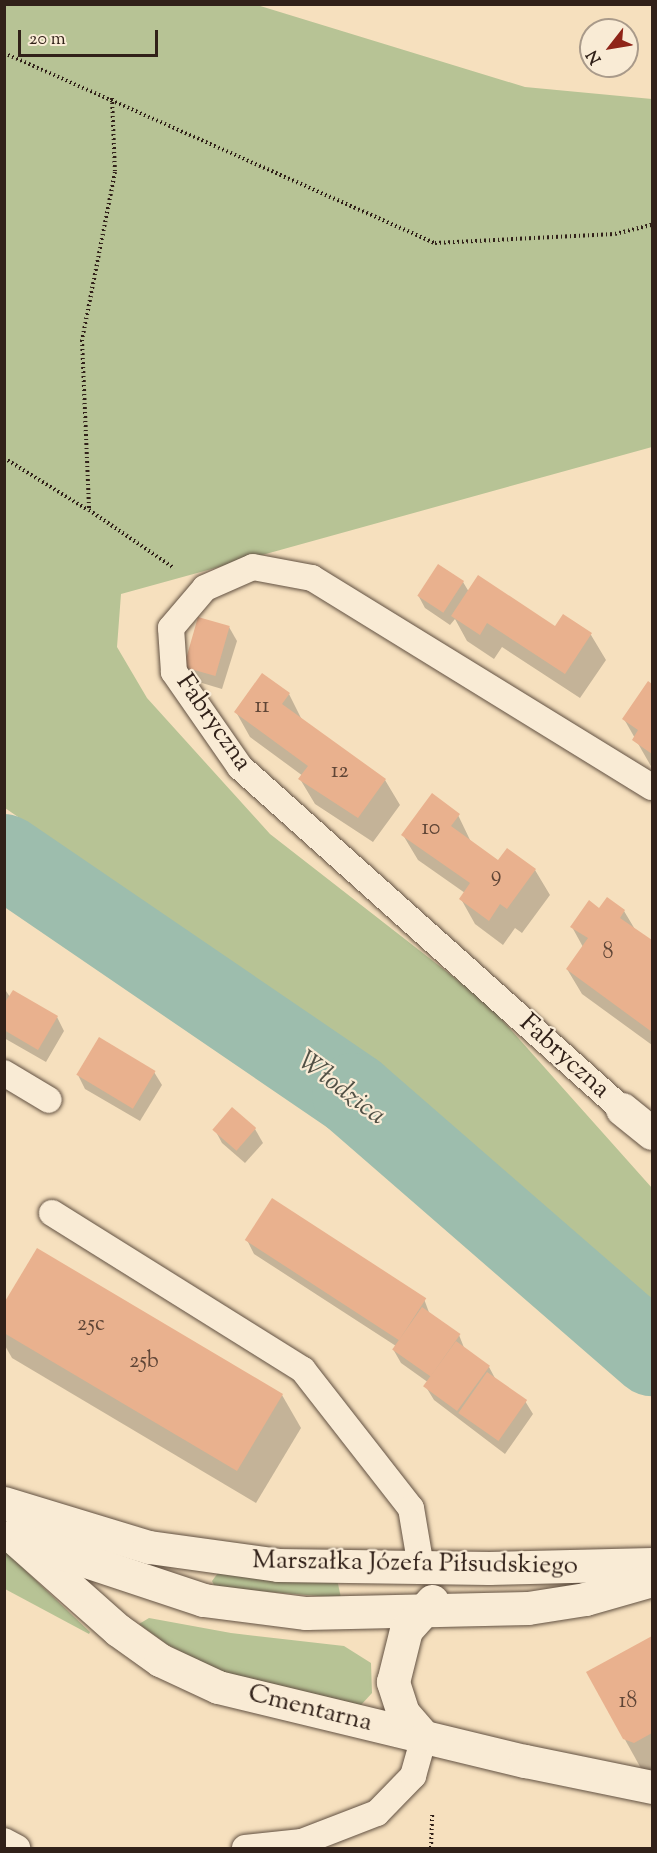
<!DOCTYPE html>
<html>
<head>
<meta charset="utf-8">
<style>
  body { margin:0 }
  #map { position:relative; width:657px; height:1853px; overflow:hidden; background:#f6e0be; font-family:"Sorts Mill Goudy",serif }
  div>[style] { position:absolute }
  [style*='--x'] { left:calc(var(--x)*1px); top:calc(var(--y)*1px); width:calc(var(--w)*1px); rotate:calc(var(--a)*1deg) }
  .green>* { inset:0; background:#b7c395 }
  .shadow>* { inset:0; background:#0003 }
  .river>* { height:84px; margin:-42px; padding:0 42px; transform-origin:42px; border-radius:42px; background:#9dbdad }
  .building>* { inset:0; background:#e9b18e; transform-origin:0 0 }
  .path>* { height:4px; margin-top:-2px; transform-origin:0; background:repeating-linear-gradient(90deg,#312119 0 1.5px,transparent 0 4.5px) }
  .roads { filter:drop-shadow(0 0 2px #625142) drop-shadow(0 0 2px #625142) }
  .lane>* { height:26px; margin:-13px; padding:0 13px; transform-origin:13px; border-radius:13px; background:#f9ebd5 }
  .street>* { height:33px; margin:-16.5px; padding:0 16.5px; transform-origin:16.5px; border-radius:16.5px; background:#f9ebd5 }
  .secondary>* { height:33px; margin:-16.5px; padding:0 16.5px; transform-origin:16.5px; border-radius:16.5px; background:#f9ebd5 }
  span { translate:-50% -50%; white-space:nowrap; text-align:center; line-height:1.15; -webkit-text-stroke:4.5px #f9ebd5; paint-order:stroke }
  .number-label { font-size:22px; color:#5f4536 }
  .number-label span { -webkit-text-stroke-width:0 }
  .street-label { font-size:26px; color:#312119 }
  .water-label { font-size:27px; color:#515045; font-style:italic }
  .frame { position:absolute; inset:0; border:6px solid #312119; pointer-events:none }
  .north { position:absolute; left:579px; top:18px; width:60px; height:60px; box-sizing:border-box; background:#f9ebd5; border:2px solid #a99a8a; border-radius:50%; rotate:239deg; font-size:16px; font-weight:700; line-height:24px; text-align:center; color:#312119 }
  .north::after { content:''; display:block; margin:auto; width:21px; height:27px; background:#8f2418; clip-path:polygon(50% 0,100% 100%,50% 72%,0 100%) }
  .scale { position:absolute; left:18px; top:30px; width:140px; height:27px; box-sizing:border-box; border:3px solid #312119; border-top:0; padding-left:8px; font-size:18px; line-height:21px; white-space:nowrap; color:#312119; -webkit-text-stroke:4px #f9ebd5; paint-order:stroke }
</style>
</head>
<body>
<div id="map">
  <div class="green">
    <i style="clip-path:polygon(4px 5px,257px 5px,525px 87px,652px 99px,652px 447px,121px 594px,117px 647px,147px 698px,270px 834px,487px 1003px,652px 1188px,652px 1311px,380px 1065px,5px 808px)"></i>
    <i style="clip-path:polygon(4px 1550px,90px 1632px,89px 1634px,5px 1589px)"></i>
    <i style="clip-path:polygon(218px 1573px,337px 1579px,341px 1598px,215px 1587px,212px 1581px)"></i>
    <i style="clip-path:polygon(149px 1618px,231px 1633px,344px 1646px,371px 1663px,372px 1693px,361px 1705px,222px 1672px,168px 1645px,139px 1624px)"></i>
  </div>
  <div class="shadow">
    <i style="clip-path:polygon(463px 582px,469px 592px,555px 628px,563px 616px,591px 635px,606px 660px,580px 698px,502px 647px,494px 659px,467px 641px,455px 619px,450px 625px,425px 608px,418px 595px)"></i>
    <i style="clip-path:polygon(229px 627px,237px 641px,222px 689px,192px 680px,184px 666px)"></i>
    <i style="clip-path:polygon(649px 683px,652px 686px,652px 768px,624px 719px)"></i>
    <i style="clip-path:polygon(289px 694px,302px 720px,385px 780px,400px 805px,373px 842px,315px 804px,300px 779px,303px 776px,250px 737px,236px 712px)"></i>
    <i style="clip-path:polygon(458px 815px,471px 842px,499px 862px,535px 870px,550px 895px,522px 933px,515px 928px,503px 945px,475px 924px,461px 899px,465px 893px,418px 860px,403px 835px)"></i>
    <i style="clip-path:polygon(600px 910px,624px 911px,636px 931px,652px 943px,652px 1045px,582px 994px,567px 969px,583px 947px,572px 927px)"></i>
    <i style="clip-path:polygon(4px 988px,10px 997px,57px 1017px,64px 1031px,46px 1062px,4px 1038px)"></i>
    <i style="clip-path:polygon(154px 1072px,162px 1085px,140px 1121px,85px 1089px,78px 1075px)"></i>
    <i style="clip-path:polygon(232px 1109px,255px 1129px,263px 1143px,245px 1163px,222px 1143px,215px 1130px)"></i>
    <i style="clip-path:polygon(247px 1240px,424px 1299px,430px 1315px,459px 1335px,465px 1350px,489px 1367px,496px 1380px,525px 1401px,533px 1414px,505px 1454px,434px 1400px,426px 1387px,429px 1383px,401px 1363px,393px 1349px,396px 1346px,254px 1254px)"></i>
    <i style="clip-path:polygon(4px 1306px,282px 1395px,301px 1428px,256px 1503px,12px 1358px,4px 1344px)"></i>
    <i style="clip-path:polygon(652px 1638px,652px 1775px,643px 1772px,588px 1673px)"></i>
  </div>
  <div class="river">
    <i style="--x:4;--y:856;--w:424;--a:34.3"></i>
    <i style="--x:354;--y:1095;--w:395;--a:41"></i>
  </div>
  <div class="building">
    <i style="left:438px;top:564px;width:31px;height:38px;rotate:33deg"></i>
    <i style="clip-path:polygon(478px 575px,555px 626px,563px 614px,592px 633px,565px 674px,487px 623px,480px 635px,451px 616px)"></i>
    <i style="left:198px;top:617px;width:33px;height:52px;rotate:16deg"></i>
    <i style="clip-path:polygon(262px 673px,290px 693px,282px 704px,386px 779px,358px 818px,298px 779px,308px 766px,234px 712px)"></i>
    <i style="clip-path:polygon(648px 681px,652px 684px,652px 754px,632px 740px,638px 730px,622px 719px)"></i>
    <i style="clip-path:polygon(432px 793px,460px 814px,451px 826px,498px 860px,507px 848px,536px 869px,507px 909px,500px 904px,489px 921px,459px 899px,470px 883px,401px 835px)"></i>
    <i style="clip-path:polygon(607px 897px,625px 910px,620px 918px,652px 940px,652px 1032px,566px 969px,588px 938px,570px 927px,589px 900px,599px 908px)"></i>
    <i style="clip-path:polygon(13px 990px,58px 1016px,38px 1050px,4px 1030px,4px 1004px)"></i>
    <i style="left:99px;top:1037px;width:66px;height:44px;rotate:31deg"></i>
    <i style="left:232px;top:1107px;width:32px;height:30px;rotate:41deg"></i>
    <i style="left:272px;top:1198px;width:184px;height:50px;rotate:33deg"></i>
    <i style="clip-path:polygon(37px 1248px,283px 1394px,237px 1471px,4px 1333px,4px 1303px)"></i>
    <i style="left:422px;top:1307px;width:47px;height:52px;rotate:35deg"></i>
    <i style="left:456px;top:1341px;width:42px;height:56px;rotate:36deg"></i>
    <i style="left:487px;top:1372px;width:49px;height:50px;rotate:35deg"></i>
    <i style="clip-path:polygon(652px 1636px,652px 1733px,634px 1743px,623px 1739px,586px 1672px)"></i>
  </div>
  <div class="path">
    <i style="--x:4;--y:53;--w:471;--a:23.8"></i>
    <i style="--x:435;--y:243;--w:180;--a:-2.9"></i>
    <i style="--x:615;--y:234;--w:38;--a:-14"></i>
    <i style="--x:112;--y:98;--w:74;--a:87.7"></i>
    <i style="--x:115;--y:172;--w:171;--a:101.1"></i>
    <i style="--x:82;--y:340;--w:170;--a:87.6"></i>
    <i style="--x:89;--y:510;--w:103;--a:34.3"></i>
    <i style="--x:4;--y:458;--w:99;--a:31.8"></i>
    <i style="--x:431;--y:1848;--w:36;--a:-88"></i>
  </div>
  <div class="roads">
    <div class="lane">
      <i style="--x:4;--y:1073;--w:52;--a:31"></i>
      <i style="--x:622;--y:1109;--w:513;--a:-138.16"></i>
      <i style="--x:240;--y:767;--w:116;--a:-124.8"></i>
      <i style="--x:174;--y:672;--w:44;--a:-93.9"></i>
      <i style="--x:171;--y:628;--w:52;--a:-49.6"></i>
      <i style="--x:205;--y:588;--w:52;--a:-23.6"></i>
      <i style="--x:253;--y:567;--w:60;--a:10.6"></i>
      <i style="--x:312;--y:578;--w:399;--a:31.6"></i>
      <i style="--x:52;--y:1213;--w:296;--a:32"></i>
      <i style="--x:303;--y:1370;--w:175;--a:52"></i>
      <i style="--x:411;--y:1508;--w:60;--a:80.4"></i>
      <i style="--x:4;--y:1841;--w:15;--a:28"></i>
      <i style="--x:245;--y:1848;--w:57;--a:-6"></i>
      <i style="--x:302;--y:1842;--w:80;--a:-21.1"></i>
      <i style="--x:377;--y:1813;--w:52;--a:-45.8"></i>
      <i style="--x:413;--y:1776;--w:41;--a:-74.2"></i>
    </div>
    <div class="street">
      <i style="--x:622;--y:1109;--w:38;--a:39"></i>
    </div>
    <div class="secondary">
      <i style="--x:4;--y:1503;--w:152;--a:16.9"></i>
      <i style="--x:149;--y:1547;--w:130;--a:7.9"></i>
      <i style="--x:278;--y:1565;--w:211;--a:0.8"></i>
      <i style="--x:489;--y:1568;--w:163;--a:-1.4"></i>
      <i style="--x:12;--y:1536;--w:142;--a:41.6"></i>
      <i style="--x:118;--y:1630;--w:52;--a:35.5"></i>
      <i style="--x:160;--y:1660;--w:64;--a:25"></i>
      <i style="--x:218;--y:1687;--w:316;--a:13.6"></i>
      <i style="--x:525;--y:1761;--w:130;--a:11.6"></i>
      <i style="--x:26;--y:1541;--w:187;--a:18.4"></i>
      <i style="--x:203;--y:1600;--w:104;--a:7.2"></i>
      <i style="--x:306;--y:1613;--w:222;--a:-1.3"></i>
      <i style="--x:528;--y:1608;--w:58;--a:-9"></i>
      <i style="--x:585;--y:1599;--w:70;--a:-15.8"></i>
      <i style="--x:424;--y:1737;--w:32;--a:-131"></i>
      <i style="--x:403;--y:1713;--w:33;--a:-108"></i>
      <i style="--x:393;--y:1682;--w:54;--a:-76"></i>
      <i style="--x:406;--y:1630;--w:39;--a:-48"></i>
    </div>
  </div>
  <div class="number-label">
    <span style="left:262px;top:708px">11</span>
    <span style="left:340px;top:773px">12</span>
    <span style="left:431px;top:830px">10</span>
    <span style="left:496px;top:877px">9</span>
    <span style="left:608px;top:954px">8</span>
    <span style="left:91px;top:1326px">25c</span>
    <span style="left:144px;top:1363px">25b</span>
    <span style="left:628px;top:1703px">18</span>
  </div>
  <div class="street-label">
    <span style="left:213px;top:723px;rotate:55deg">Fabryczna</span>
    <span style="left:564px;top:1057px;rotate:42deg">Fabryczna</span>
    <span style="left:415px;top:1564px;rotate:1deg">Marszałka Józefa Piłsudskiego</span>
    <span style="left:310px;top:1709px;rotate:14deg">Cmentarna</span>
  </div>
  <div class="water-label">
    <span style="left:341px;top:1089px;rotate:37deg">Włodzica</span>
  </div>
  <div class="frame"></div>
  <div class="north">N</div>
  <div class="scale">20 m</div>
</div>
</body>
</html>
